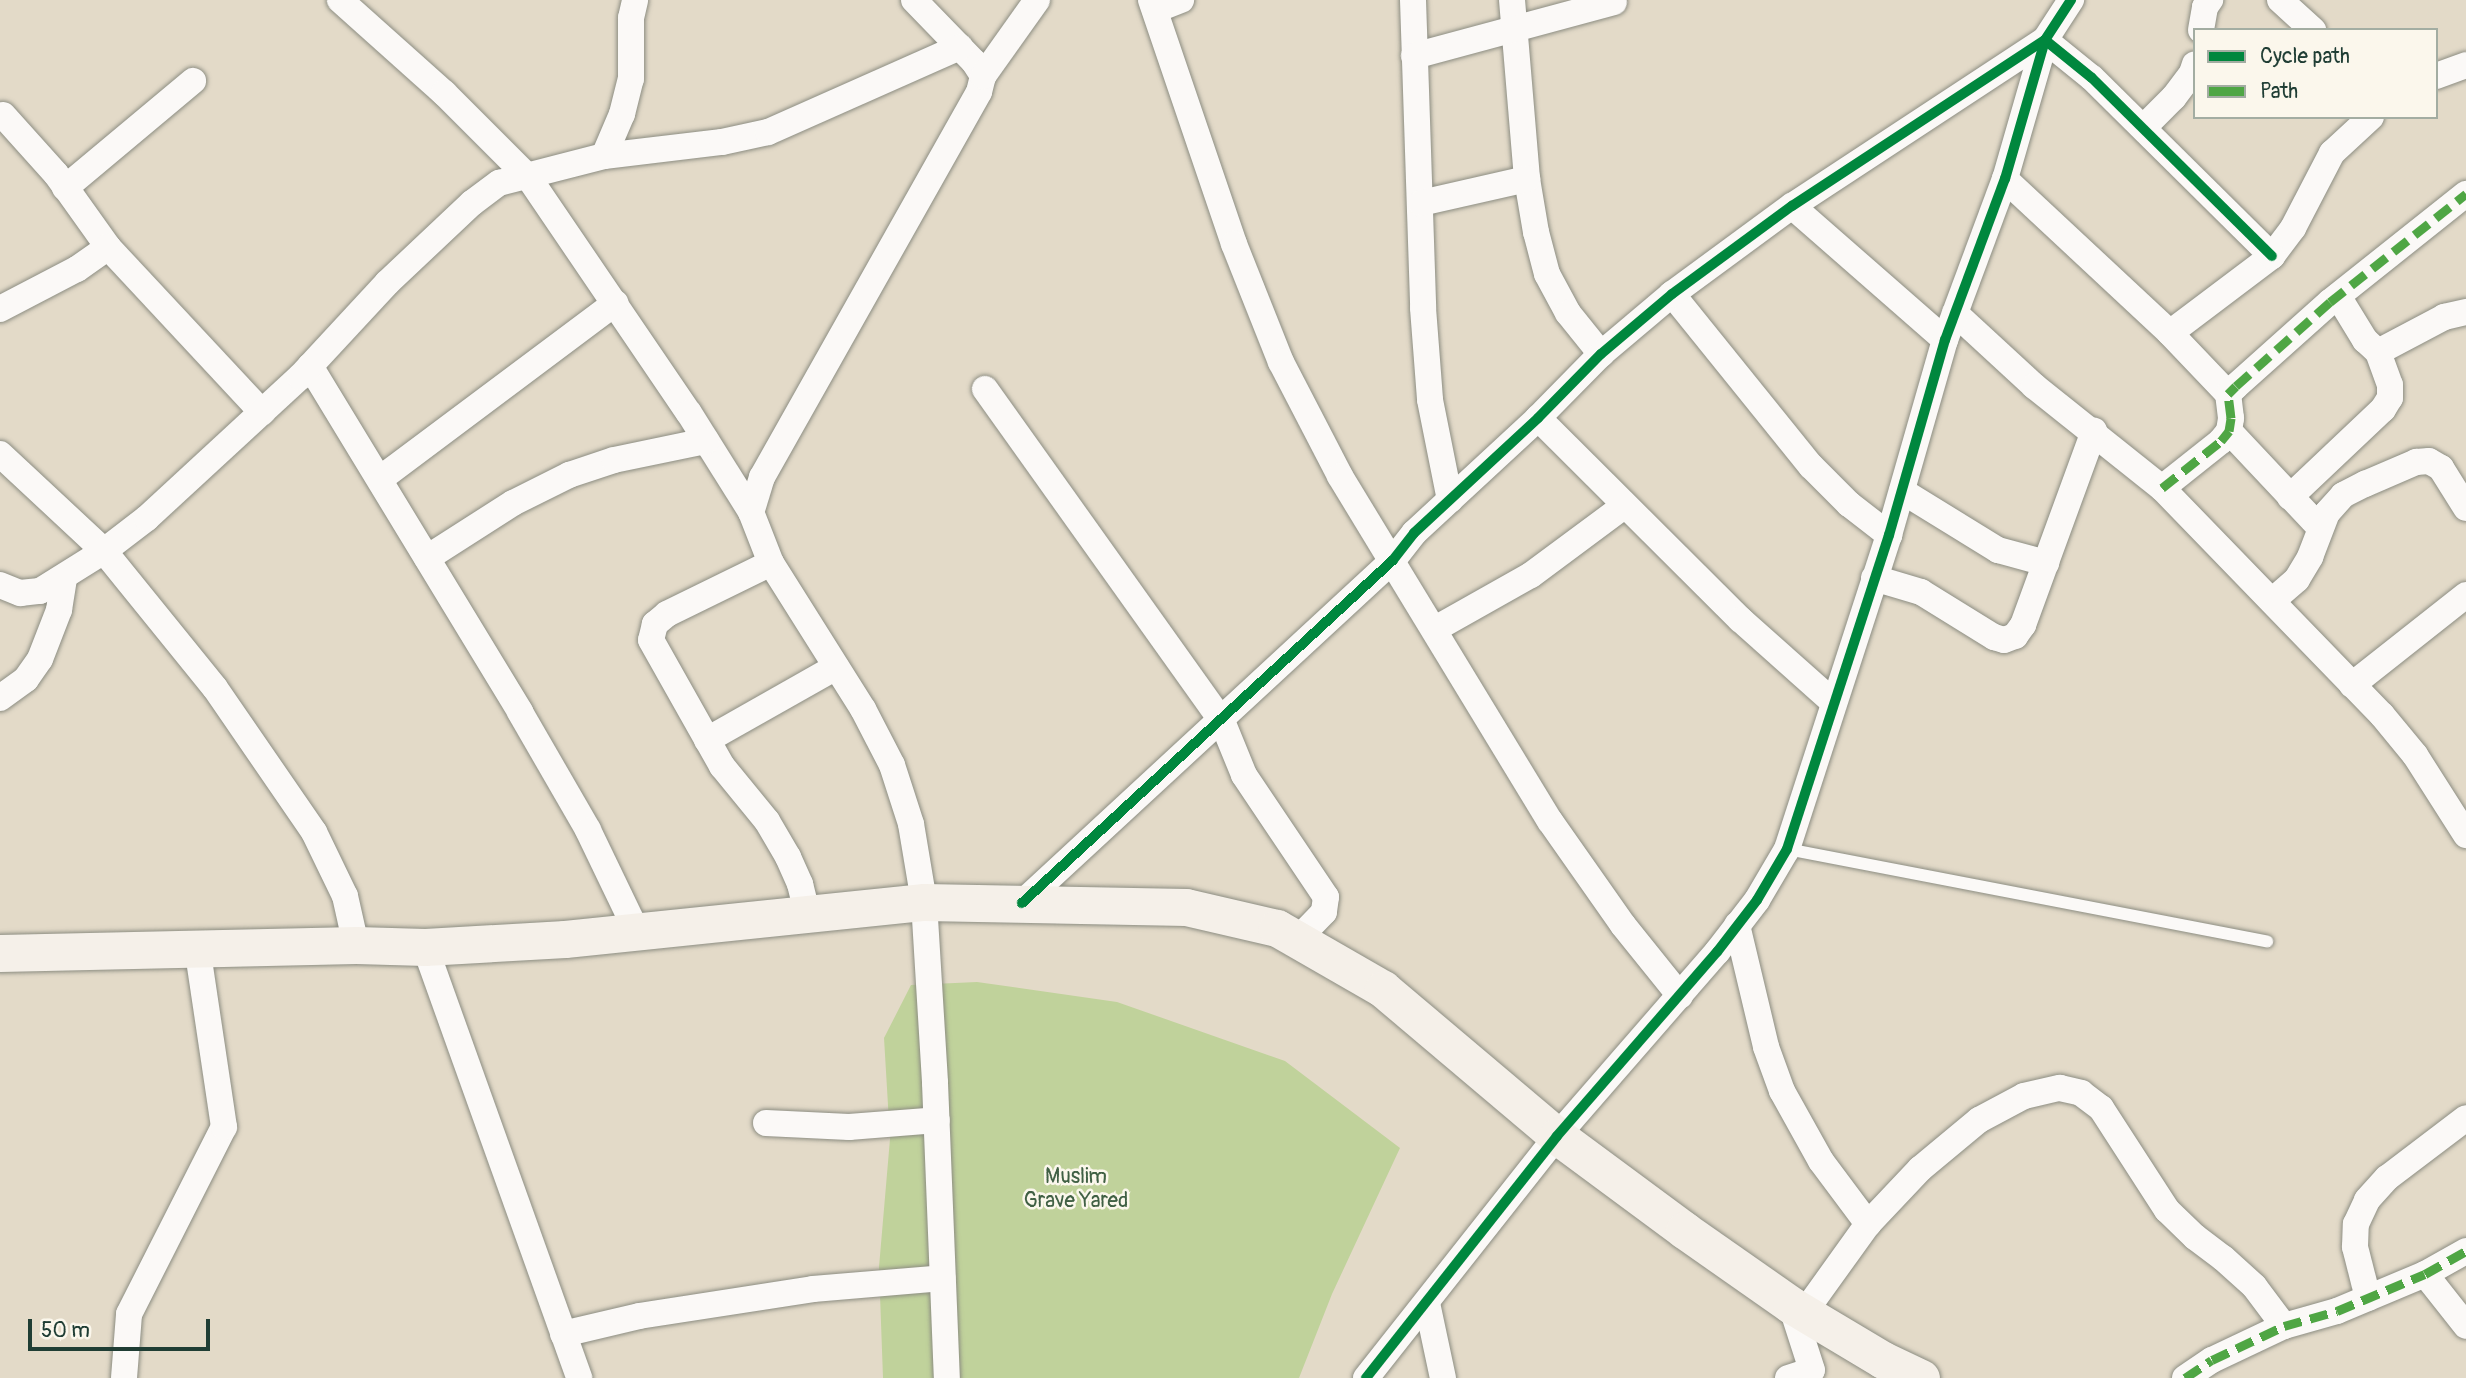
<!DOCTYPE html>
<html>
<head>
<meta charset="utf-8">
<style>
  body { margin:0 }
  #map { position:relative; width:2466px; height:1378px; overflow:hidden; background:#e3dac8; font-family:Pangolin,sans-serif }
  div>[style] { position:absolute }
  [style*='--x'] { left:calc(var(--x)*1px); top:calc(var(--y)*1px); width:calc(var(--w)*1px); rotate:calc(var(--a)*1deg) }
  .green>* { inset:0; background:#c0d29b }
  .roads { filter:drop-shadow(0 0 2px #8c8d82) drop-shadow(0 0 2px #8c8d82) }
  .service>* { height:12px; margin:-6px; padding:0 6px; transform-origin:6px; border-radius:6px; background:#fbf9f7 }
  .minor>* { height:26px; margin:-13px; padding:0 13px; transform-origin:13px; border-radius:13px; background:#fbf9f7 }
  .secondary>* { height:37px; margin:-18.5px; padding:0 18.5px; transform-origin:18.5px; border-radius:18.5px; background:#f5f0e9 }
  .quiet>* { height:9px; margin-top:-4.5px; transform-origin:0; background:repeating-linear-gradient(90deg,#4fa644 0 18px,transparent 0 27px) }
  .cycleway>* { height:10px; margin:-5px; padding:0 5px; transform-origin:5px; border-radius:5px; background:#00873e }
  span { translate:-50% -50%; white-space:nowrap; text-align:center; line-height:1.15; -webkit-text-stroke:5px #fbf7ec; paint-order:stroke }
  .park-label { font-size:21px; color:#406044 }
  .legend { position:absolute; left:2193px; top:28px; width:245px; height:91px; box-sizing:border-box; background:#fbf7ec; border:2px solid #a3ada2; margin:0; padding:9px 12px; list-style:none; font-size:21px; color:#1f3d34 }
  .legend li { display:flex; align-items:center; gap:14px; height:35px }
  .legend b { width:35px; border:2px solid #a3ada2 }
  .scale { position:absolute; left:28px; top:1319px; width:182px; height:32px; box-sizing:border-box; border:4px solid #1f3d34; border-top:0; padding-left:9px; font-size:21px; line-height:24px; white-space:nowrap; color:#1f3d34; -webkit-text-stroke:5px #fbf7ec; paint-order:stroke }
</style>
</head>
<body>
<div id="map">
  <div class="green">
    <i style="clip-path:polygon(977px 982px,1117px 1002px,1285px 1061px,1400px 1148px,1332px 1294px,1299px 1378px,883px 1378px,879px 1267px,890px 1139px,884px 1038px,911px 985px)"></i>
  </div>
  <div class="roads">
    <div class="service">
      <i style="--x:1787;--y:849;--w:489;--a:10.9"></i>
    </div>
    <div class="minor">
      <i style="--x:340;--y:0;--w:140;--a:41.8"></i>
      <i style="--x:444;--y:93;--w:120;--a:45"></i>
      <i style="--x:529;--y:178;--w:284;--a:55.8"></i>
      <i style="--x:689;--y:413;--w:117;--a:57.9"></i>
      <i style="--x:914;--y:0;--w:86;--a:45.9"></i>
      <i style="--x:974;--y:62;--w:17;--a:57"></i>
      <i style="--x:983;--y:76;--w:16;--a:104"></i>
      <i style="--x:979;--y:92;--w:442;--a:119.4"></i>
      <i style="--x:762;--y:477;--w:37;--a:107"></i>
      <i style="--x:751;--y:512;--w:55;--a:68.6"></i>
      <i style="--x:771;--y:563;--w:173;--a:57.8"></i>
      <i style="--x:863;--y:709;--w:63;--a:62.6"></i>
      <i style="--x:892;--y:765;--w:62;--a:72.1"></i>
      <i style="--x:911;--y:824;--w:79;--a:80.5"></i>
      <i style="--x:924;--y:902;--w:181;--a:86.5"></i>
      <i style="--x:935;--y:1083;--w:295;--a:87.7"></i>
      <i style="--x:1151;--y:0;--w:258;--a:71.2"></i>
      <i style="--x:1234;--y:244;--w:127;--a:68.3"></i>
      <i style="--x:1281;--y:362;--w:128;--a:62.6"></i>
      <i style="--x:1340;--y:476;--w:404;--a:58.7"></i>
      <i style="--x:1550;--y:821;--w:127;--a:54.9"></i>
      <i style="--x:1623;--y:925;--w:91;--a:51.2"></i>
      <i style="--x:1413;--y:0;--w:308;--a:88.1"></i>
      <i style="--x:1423;--y:308;--w:92;--a:85.6"></i>
      <i style="--x:1430;--y:400;--w:102;--a:78.7"></i>
      <i style="--x:1512;--y:0;--w:180;--a:85.2"></i>
      <i style="--x:1527;--y:179;--w:54;--a:80.4"></i>
      <i style="--x:1536;--y:232;--w:43;--a:75.3"></i>
      <i style="--x:1547;--y:274;--w:44;--a:61.7"></i>
      <i style="--x:1568;--y:313;--w:53;--a:51.2"></i>
      <i style="--x:2280;--y:0;--w:45;--a:42.3"></i>
      <i style="--x:1155;--y:10;--w:28;--a:-21"></i>
      <i style="--x:2201;--y:30;--w:23;--a:-80"></i>
      <i style="--x:2205;--y:7;--w:9;--a:-54"></i>
      <i style="--x:1414;--y:56;--w:207;--a:-15.1"></i>
      <i style="--x:983;--y:76;--w:93;--a:-54.6"></i>
      <i style="--x:2436;--y:76;--w:32;--a:-20"></i>
      <i style="--x:3;--y:115;--w:79;--a:48.1"></i>
      <i style="--x:56;--y:174;--w:90;--a:54.5"></i>
      <i style="--x:108;--y:247;--w:226;--a:47"></i>
      <i style="--x:2144;--y:127;--w:42;--a:-45"></i>
      <i style="--x:2174;--y:97;--w:30;--a:-53"></i>
      <i style="--x:2192;--y:73;--w:9;--a:-72"></i>
      <i style="--x:604;--y:156;--w:46;--a:-66.8"></i>
      <i style="--x:622;--y:114;--w:36;--a:-76"></i>
      <i style="--x:631;--y:79;--w:61;--a:-90"></i>
      <i style="--x:631;--y:18;--w:18;--a:-77"></i>
      <i style="--x:2005;--y:179;--w:226;--a:43"></i>
      <i style="--x:2170;--y:333;--w:84;--a:46.4"></i>
      <i style="--x:65;--y:188;--w:167;--a:-39.9"></i>
      <i style="--x:1421;--y:203;--w:109;--a:-12.8"></i>
      <i style="--x:1792;--y:206;--w:203;--a:41.2"></i>
      <i style="--x:1672;--y:294;--w:221;--a:51.1"></i>
      <i style="--x:1811;--y:466;--w:54;--a:45"></i>
      <i style="--x:1849;--y:504;--w:51;--a:37.8"></i>
      <i style="--x:2338;--y:296;--w:52;--a:58.5"></i>
      <i style="--x:2365;--y:340;--w:18;--a:43"></i>
      <i style="--x:2378;--y:352;--w:75;--a:-27.9"></i>
      <i style="--x:2444;--y:317;--w:23;--a:-13"></i>
      <i style="--x:0;--y:309;--w:87;--a:-27.5"></i>
      <i style="--x:77;--y:269;--w:38;--a:-35"></i>
      <i style="--x:1955;--y:313;--w:108;--a:42.7"></i>
      <i style="--x:2034;--y:386;--w:164;--a:38.6"></i>
      <i style="--x:2162;--y:488;--w:316;--a:45.9"></i>
      <i style="--x:2382;--y:715;--w:52;--a:50.5"></i>
      <i style="--x:2415;--y:755;--w:95;--a:57.5"></i>
      <i style="--x:2170;--y:333;--w:128;--a:-37"></i>
      <i style="--x:2272;--y:256;--w:35;--a:-53"></i>
      <i style="--x:2293;--y:228;--w:85;--a:-62.5"></i>
      <i style="--x:2332;--y:153;--w:53;--a:-42.7"></i>
      <i style="--x:310;--y:366;--w:405;--a:58.7"></i>
      <i style="--x:520;--y:712;--w:136;--a:60"></i>
      <i style="--x:588;--y:830;--w:113;--a:64.3"></i>
      <i style="--x:985;--y:389;--w:408;--a:54.5"></i>
      <i style="--x:1222;--y:721;--w:58;--a:67.8"></i>
      <i style="--x:1244;--y:775;--w:147;--a:56.1"></i>
      <i style="--x:1326;--y:897;--w:15;--a:98"></i>
      <i style="--x:1324;--y:912;--w:39;--a:134"></i>
      <i style="--x:1538;--y:418;--w:286;--a:44.9"></i>
      <i style="--x:1741;--y:620;--w:123;--a:41.7"></i>
      <i style="--x:2229;--y:431;--w:133;--a:46.8"></i>
      <i style="--x:0;--y:454;--w:142;--a:43"></i>
      <i style="--x:104;--y:551;--w:176;--a:51"></i>
      <i style="--x:215;--y:688;--w:175;--a:55.5"></i>
      <i style="--x:314;--y:832;--w:71;--a:64.2"></i>
      <i style="--x:345;--y:896;--w:50;--a:77.3"></i>
      <i style="--x:380;--y:479;--w:294;--a:-36.8"></i>
      <i style="--x:2162;--y:488;--w:75;--a:-38.5"></i>
      <i style="--x:2221;--y:441;--w:13;--a:-51"></i>
      <i style="--x:2229;--y:431;--w:13;--a:-81"></i>
      <i style="--x:2231;--y:418;--w:24;--a:-97"></i>
      <i style="--x:2228;--y:394;--w:11;--a:-45"></i>
      <i style="--x:2236;--y:386;--w:126;--a:-41.8"></i>
      <i style="--x:2330;--y:302;--w:174;--a:-38.5"></i>
      <i style="--x:1902;--y:491;--w:113;--a:31.6"></i>
      <i style="--x:1998;--y:550;--w:50;--a:15.2"></i>
      <i style="--x:2290;--y:497;--w:128;--a:-43.4"></i>
      <i style="--x:2383;--y:409;--w:13;--a:-58"></i>
      <i style="--x:2390;--y:398;--w:13;--a:-90"></i>
      <i style="--x:2390;--y:385;--w:35;--a:-110"></i>
      <i style="--x:427;--y:558;--w:102;--a:-32.6"></i>
      <i style="--x:513;--y:503;--w:63;--a:-26.6"></i>
      <i style="--x:569;--y:475;--w:47;--a:-18.4"></i>
      <i style="--x:614;--y:460;--w:94;--a:-11.7"></i>
      <i style="--x:771;--y:563;--w:116;--a:153.9"></i>
      <i style="--x:667;--y:614;--w:16;--a:140"></i>
      <i style="--x:655;--y:624;--w:16;--a:104"></i>
      <i style="--x:651;--y:640;--w:145;--a:60.6"></i>
      <i style="--x:722;--y:766;--w:71;--a:50.7"></i>
      <i style="--x:767;--y:821;--w:42;--a:59.7"></i>
      <i style="--x:788;--y:857;--w:30;--a:66"></i>
      <i style="--x:800;--y:884;--w:30;--a:76"></i>
      <i style="--x:1874;--y:578;--w:49;--a:16.6"></i>
      <i style="--x:1921;--y:592;--w:86;--a:31.7"></i>
      <i style="--x:1994;--y:637;--w:10;--a:17"></i>
      <i style="--x:2004;--y:640;--w:12;--a:-20"></i>
      <i style="--x:2015;--y:636;--w:14;--a:-54"></i>
      <i style="--x:2023;--y:625;--w:207;--a:-69.9"></i>
      <i style="--x:0;--y:585;--w:22;--a:22"></i>
      <i style="--x:20;--y:593;--w:20;--a:-6"></i>
      <i style="--x:40;--y:591;--w:75;--a:-32"></i>
      <i style="--x:104;--y:551;--w:54;--a:-37.5"></i>
      <i style="--x:147;--y:518;--w:208;--a:-42.7"></i>
      <i style="--x:300;--y:377;--w:128;--a:-47.2"></i>
      <i style="--x:387;--y:283;--w:117;--a:-43.3"></i>
      <i style="--x:472;--y:203;--w:34;--a:-37"></i>
      <i style="--x:499;--y:183;--w:108;--a:-14.4"></i>
      <i style="--x:604;--y:156;--w:119;--a:-6.8"></i>
      <i style="--x:722;--y:142;--w:47;--a:-12.3"></i>
      <i style="--x:768;--y:132;--w:210;--a:-23.9"></i>
      <i style="--x:2272;--y:601;--w:33;--a:-41"></i>
      <i style="--x:2297;--y:579;--w:26;--a:-59"></i>
      <i style="--x:2310;--y:557;--w:47;--a:-68.9"></i>
      <i style="--x:2327;--y:513;--w:24;--a:-48"></i>
      <i style="--x:2343;--y:495;--w:25;--a:-27"></i>
      <i style="--x:2365;--y:484;--w:56;--a:-23.3"></i>
      <i style="--x:2416;--y:462;--w:13;--a:-4"></i>
      <i style="--x:2429;--y:461;--w:14;--a:30"></i>
      <i style="--x:2441;--y:468;--w:47;--a:58"></i>
      <i style="--x:1435;--y:629;--w:110;--a:-29.4"></i>
      <i style="--x:1531;--y:575;--w:116;--a:-36.6"></i>
      <i style="--x:2352;--y:685;--w:145;--a:-38.3"></i>
      <i style="--x:0;--y:698;--w:32;--a:-36"></i>
      <i style="--x:26;--y:679;--w:24;--a:-55"></i>
      <i style="--x:40;--y:659;--w:53;--a:-68.8"></i>
      <i style="--x:59;--y:610;--w:32;--a:-81"></i>
      <i style="--x:707;--y:740;--w:148;--a:-29.5"></i>
      <i style="--x:1022;--y:903;--w:505;--a:-42.75"></i>
      <i style="--x:1393;--y:560;--w:34;--a:-52"></i>
      <i style="--x:1414;--y:533;--w:169;--a:-42.8"></i>
      <i style="--x:1538;--y:418;--w:90;--a:-45.5"></i>
      <i style="--x:1601;--y:354;--w:93;--a:-40.2"></i>
      <i style="--x:1672;--y:294;--w:149;--a:-36.3"></i>
      <i style="--x:1792;--y:206;--w:303;--a:-33.3"></i>
      <i style="--x:2045;--y:40;--w:60;--a:39"></i>
      <i style="--x:2092;--y:78;--w:253;--a:44.7"></i>
      <i style="--x:1737;--y:925;--w:125;--a:76.6"></i>
      <i style="--x:1766;--y:1047;--w:47;--a:70"></i>
      <i style="--x:1782;--y:1091;--w:80;--a:60.9"></i>
      <i style="--x:1821;--y:1161;--w:79;--a:53.3"></i>
      <i style="--x:425;--y:947;--w:458;--a:70.3"></i>
      <i style="--x:766;--y:1123;--w:83;--a:2.8"></i>
      <i style="--x:849;--y:1127;--w:88;--a:-4.5"></i>
      <i style="--x:2425;--y:1274;--w:66;--a:51.7"></i>
      <i style="--x:2368;--y:1298;--w:53;--a:-104.3"></i>
      <i style="--x:2355;--y:1247;--w:23;--a:-88"></i>
      <i style="--x:2356;--y:1224;--w:26;--a:-65"></i>
      <i style="--x:2367;--y:1200;--w:30;--a:-48"></i>
      <i style="--x:2387;--y:1178;--w:99;--a:-37.2"></i>
      <i style="--x:1427;--y:1303;--w:77;--a:78"></i>
      <i style="--x:1804;--y:1313;--w:110;--a:-54.3"></i>
      <i style="--x:1868;--y:1224;--w:76;--a:-46.6"></i>
      <i style="--x:1920;--y:1169;--w:77;--a:-39.7"></i>
      <i style="--x:1979;--y:1120;--w:51;--a:-28.1"></i>
      <i style="--x:2024;--y:1096;--w:37;--a:-13"></i>
      <i style="--x:2060;--y:1088;--w:22;--a:13"></i>
      <i style="--x:2081;--y:1093;--w:25;--a:37"></i>
      <i style="--x:2101;--y:1108;--w:121;--a:57.1"></i>
      <i style="--x:2167;--y:1210;--w:39;--a:44"></i>
      <i style="--x:2195;--y:1237;--w:35;--a:37"></i>
      <i style="--x:2223;--y:1258;--w:42;--a:42.1"></i>
      <i style="--x:2254;--y:1286;--w:50;--a:53.1"></i>
      <i style="--x:563;--y:1334;--w:78;--a:-13.3"></i>
      <i style="--x:639;--y:1316;--w:176;--a:-8.8"></i>
      <i style="--x:813;--y:1289;--w:130;--a:-4.8"></i>
      <i style="--x:124;--y:1378;--w:64;--a:-85.5"></i>
      <i style="--x:129;--y:1314;--w:210;--a:-63.1"></i>
      <i style="--x:224;--y:1127;--w:182;--a:-98.5"></i>
      <i style="--x:1366;--y:1378;--w:308;--a:-51.7"></i>
      <i style="--x:1557;--y:1136;--w:244;--a:-49"></i>
      <i style="--x:1717;--y:952;--w:66;--a:-52.4"></i>
      <i style="--x:1757;--y:900;--w:59;--a:-59.5"></i>
      <i style="--x:1787;--y:849;--w:330;--a:-72"></i>
      <i style="--x:1889;--y:535;--w:203;--a:-74"></i>
      <i style="--x:1945;--y:340;--w:172;--a:-69.6"></i>
      <i style="--x:2005;--y:179;--w:145;--a:-73.9"></i>
      <i style="--x:2045;--y:40;--w:48;--a:-57"></i>
      <i style="--x:1788;--y:1378;--w:25;--a:-18"></i>
      <i style="--x:1812;--y:1370;--w:68;--a:-107.9"></i>
      <i style="--x:2185;--y:1378;--w:32;--a:-34"></i>
      <i style="--x:2212;--y:1360;--w:80;--a:-25.3"></i>
      <i style="--x:2284;--y:1326;--w:55;--a:-15.8"></i>
      <i style="--x:2337;--y:1311;--w:95;--a:-22.8"></i>
      <i style="--x:2425;--y:1274;--w:47;--a:-29.3"></i>
    </div>
    <div class="secondary">
      <i style="--x:0;--y:953;--w:356;--a:-1.3"></i>
      <i style="--x:356;--y:945;--w:69;--a:1.7"></i>
      <i style="--x:425;--y:947;--w:140;--a:-3.3"></i>
      <i style="--x:565;--y:939;--w:361;--a:-5.9"></i>
      <i style="--x:924;--y:902;--w:262;--a:1.1"></i>
      <i style="--x:1186;--y:907;--w:93;--a:13"></i>
      <i style="--x:1277;--y:928;--w:122;--a:29.9"></i>
      <i style="--x:1383;--y:989;--w:228;--a:40.2"></i>
      <i style="--x:1557;--y:1136;--w:158;--a:36.5"></i>
      <i style="--x:1684;--y:1230;--w:131;--a:35"></i>
      <i style="--x:1791;--y:1305;--w:107;--a:30.9"></i>
      <i style="--x:1883;--y:1360;--w:42;--a:25.3"></i>
    </div>
  </div>
  <div class="quiet">
    <i style="--x:2162;--y:488;--w:75;--a:-38.5"></i>
    <i style="--x:2221;--y:441;--w:13;--a:-51"></i>
    <i style="--x:2229;--y:431;--w:13;--a:-81"></i>
    <i style="--x:2231;--y:418;--w:24;--a:-97"></i>
    <i style="--x:2228;--y:394;--w:11;--a:-45"></i>
    <i style="--x:2236;--y:386;--w:126;--a:-41.8"></i>
    <i style="--x:2330;--y:302;--w:174;--a:-38.5"></i>
    <i style="--x:2185;--y:1378;--w:32;--a:-34"></i>
    <i style="--x:2212;--y:1360;--w:80;--a:-25.3"></i>
    <i style="--x:2284;--y:1326;--w:55;--a:-15.8"></i>
    <i style="--x:2337;--y:1311;--w:95;--a:-22.8"></i>
    <i style="--x:2425;--y:1274;--w:47;--a:-29.3"></i>
  </div>
  <div class="cycleway">
    <i style="--x:1022;--y:903;--w:505;--a:-42.75"></i>
    <i style="--x:1393;--y:560;--w:34;--a:-52"></i>
    <i style="--x:1414;--y:533;--w:169;--a:-42.8"></i>
    <i style="--x:1538;--y:418;--w:90;--a:-45.5"></i>
    <i style="--x:1601;--y:354;--w:93;--a:-40.2"></i>
    <i style="--x:1672;--y:294;--w:149;--a:-36.3"></i>
    <i style="--x:1792;--y:206;--w:303;--a:-33.3"></i>
    <i style="--x:2045;--y:40;--w:60;--a:39"></i>
    <i style="--x:2092;--y:78;--w:253;--a:44.7"></i>
    <i style="--x:1366;--y:1378;--w:308;--a:-51.7"></i>
    <i style="--x:1557;--y:1136;--w:244;--a:-49"></i>
    <i style="--x:1717;--y:952;--w:66;--a:-52.4"></i>
    <i style="--x:1757;--y:900;--w:59;--a:-59.5"></i>
    <i style="--x:1787;--y:849;--w:330;--a:-72"></i>
    <i style="--x:1889;--y:535;--w:203;--a:-74"></i>
    <i style="--x:1945;--y:340;--w:172;--a:-69.6"></i>
    <i style="--x:2005;--y:179;--w:145;--a:-73.9"></i>
    <i style="--x:2045;--y:40;--w:48;--a:-57"></i>
  </div>
  <div class="park-label">
    <span style="left:1076px;top:1189px">Muslim<br>Grave Yared</span>
  </div>
  <ul class="legend">
  <li><b style="height:9px;background:#00873e"></b>Cycle path</li>
  <li><b style="height:9px;background:#4fa644"></b>Path</li>
  </ul>
  <div class="scale">50 m</div>
</div>
</body>
</html>
